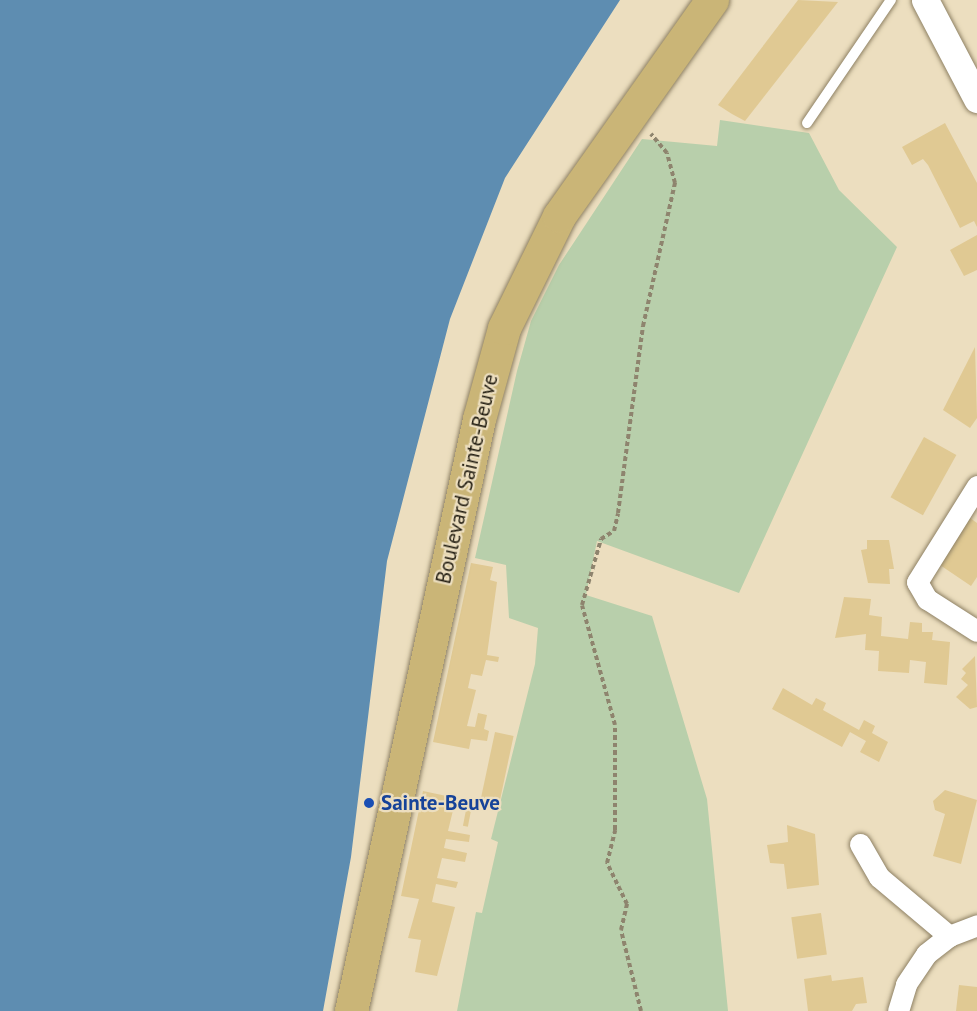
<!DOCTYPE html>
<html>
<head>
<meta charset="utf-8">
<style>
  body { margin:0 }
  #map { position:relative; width:977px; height:1011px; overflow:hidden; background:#ecdebf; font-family:"PT Sans",sans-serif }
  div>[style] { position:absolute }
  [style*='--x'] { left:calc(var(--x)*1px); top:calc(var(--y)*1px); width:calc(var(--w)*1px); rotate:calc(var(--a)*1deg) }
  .green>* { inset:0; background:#b8cfab }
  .water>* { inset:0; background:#5e8db1 }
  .building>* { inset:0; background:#e0c993; transform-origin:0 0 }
  .path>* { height:4px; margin-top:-2px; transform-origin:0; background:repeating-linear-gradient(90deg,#8e846e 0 4.5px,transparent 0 7.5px) }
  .roads { filter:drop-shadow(0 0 2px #8e8164) drop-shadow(0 0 2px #8e8164) }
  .service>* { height:10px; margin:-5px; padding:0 5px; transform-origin:5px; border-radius:5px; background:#fff }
  .minor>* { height:21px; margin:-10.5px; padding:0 10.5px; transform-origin:10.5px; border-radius:10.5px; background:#fff }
  .tertiary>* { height:27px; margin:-13.5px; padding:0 13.5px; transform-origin:13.5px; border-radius:13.5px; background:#fff }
  .primary>* { height:33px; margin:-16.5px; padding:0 16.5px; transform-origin:16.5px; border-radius:16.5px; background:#cab577 }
  .dots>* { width:16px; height:16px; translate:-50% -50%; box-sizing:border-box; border:3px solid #ecdebf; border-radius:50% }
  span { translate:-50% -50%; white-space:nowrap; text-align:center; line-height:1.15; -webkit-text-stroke:4.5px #ecdebf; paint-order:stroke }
  .street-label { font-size:21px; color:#231e12 }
  .transit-label { font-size:21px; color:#164399; font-weight:700 }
  .left { translate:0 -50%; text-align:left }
</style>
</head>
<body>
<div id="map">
  <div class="green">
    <i style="clip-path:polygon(720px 120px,809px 133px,839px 190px,897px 247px,739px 593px,597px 541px,586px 595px,652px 616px,707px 799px,728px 1011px,457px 1011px,476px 912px,482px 913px,498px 842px,491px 839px,535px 664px,538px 628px,509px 618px,506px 565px,475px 558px,517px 371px,531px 321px,559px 265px,642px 139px,717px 146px)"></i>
  </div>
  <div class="water">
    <i style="clip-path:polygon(0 0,620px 0,505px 178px,450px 319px,387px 561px,351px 857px,323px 1011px,0 1011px)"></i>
  </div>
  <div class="building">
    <i style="clip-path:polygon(798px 0,838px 2px,745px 121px,732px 114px,718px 105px)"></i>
    <i style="clip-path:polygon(945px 123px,977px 183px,977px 227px,974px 221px,960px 228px,928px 165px,923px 159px,912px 165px,902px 147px)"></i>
    <i style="clip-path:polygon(977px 235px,977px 270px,964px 276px,950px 250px)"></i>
    <i style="clip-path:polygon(975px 347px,977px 418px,970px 428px,943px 410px)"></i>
    <i style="left:924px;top:437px;width:37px;height:69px;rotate:29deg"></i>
    <i style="clip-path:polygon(970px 518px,977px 523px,977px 577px,971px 586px,940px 565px)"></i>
    <i style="clip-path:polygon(867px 540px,889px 540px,894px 569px,889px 569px,890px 584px,868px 583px,861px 550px,867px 549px)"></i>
    <i style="clip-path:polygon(471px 563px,493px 567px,490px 580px,497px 582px,487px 655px,499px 657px,498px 662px,486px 660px,482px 676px,471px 674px,468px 688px,476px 690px,467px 726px,475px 727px,478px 713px,487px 715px,484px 729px,489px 731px,487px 741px,471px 739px,469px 749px,433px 742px)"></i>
    <i style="clip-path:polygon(844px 597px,871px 599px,869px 615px,882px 617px,881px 636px,908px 639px,910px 622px,922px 623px,922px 632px,933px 632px,932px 640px,950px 642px,947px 685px,924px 683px,926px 662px,910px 660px,909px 673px,878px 671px,879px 651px,865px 650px,866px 634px,835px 638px)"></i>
    <i style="clip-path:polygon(975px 656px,977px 707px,970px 709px,956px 697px,968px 685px,961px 679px,966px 673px,962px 669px)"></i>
    <i style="clip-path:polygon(783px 688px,812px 705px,816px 698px,826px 703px,823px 710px,859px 730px,864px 720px,875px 726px,872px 733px,888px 742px,879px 762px,860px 752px,866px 741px,850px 732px,842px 747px,772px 709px)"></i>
    <i style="left:495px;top:732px;width:19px;height:72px;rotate:12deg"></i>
    <i style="clip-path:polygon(945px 790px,977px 800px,961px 864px,933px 856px,945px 814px,935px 810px,933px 801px)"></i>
    <i style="clip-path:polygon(423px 791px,456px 798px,448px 831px,470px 835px,469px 842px,446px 839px,444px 848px,467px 853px,465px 862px,442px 858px,437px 878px,458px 882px,456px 888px,436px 884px,432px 902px,455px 907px,437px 976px,415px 972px,421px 940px,408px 938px,419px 899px,401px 896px)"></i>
    <i style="left:466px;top:810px;width:5px;height:16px;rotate:11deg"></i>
    <i style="clip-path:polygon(787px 825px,815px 834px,819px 885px,787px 889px,784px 864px,770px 863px,767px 845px,788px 842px)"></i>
    <i style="left:821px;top:913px;width:42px;height:30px;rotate:82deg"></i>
    <i style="clip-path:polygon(831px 975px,832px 981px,863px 977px,867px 1003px,856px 1004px,852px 1011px,808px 1011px,804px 979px)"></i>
    <i style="clip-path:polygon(959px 985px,977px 987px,977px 1011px,956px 1011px)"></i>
  </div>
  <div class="path">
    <i style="--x:641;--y:1011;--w:83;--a:-103.9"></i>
    <i style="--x:621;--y:930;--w:27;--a:-77"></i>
    <i style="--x:627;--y:904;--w:46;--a:-116"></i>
    <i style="--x:607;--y:863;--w:34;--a:-76"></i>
    <i style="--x:615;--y:830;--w:105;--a:-90"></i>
    <i style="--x:615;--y:725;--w:124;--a:-105.4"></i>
    <i style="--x:582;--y:605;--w:69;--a:-73.9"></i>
    <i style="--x:601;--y:539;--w:15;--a:-32"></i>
    <i style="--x:614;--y:531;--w:18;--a:-77"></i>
    <i style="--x:618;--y:513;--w:189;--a:-82.4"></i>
    <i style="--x:643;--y:326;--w:147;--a:-77.4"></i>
    <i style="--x:675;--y:183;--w:31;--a:-105"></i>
    <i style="--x:667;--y:153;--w:25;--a:-130"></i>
  </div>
  <div class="roads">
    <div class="service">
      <i style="--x:807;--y:123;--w:149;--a:-55.7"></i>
    </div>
    <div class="minor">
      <i style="--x:977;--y:486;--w:113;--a:122"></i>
      <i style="--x:917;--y:582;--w:20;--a:60"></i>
      <i style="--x:927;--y:599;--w:59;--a:32.6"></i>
      <i style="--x:860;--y:844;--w:38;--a:60"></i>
      <i style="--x:879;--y:877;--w:92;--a:40.1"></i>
      <i style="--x:898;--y:1011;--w:28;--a:-73"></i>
      <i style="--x:906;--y:984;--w:36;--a:-56"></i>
      <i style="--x:926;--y:954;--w:29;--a:-38"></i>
      <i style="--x:949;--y:936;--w:30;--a:-21"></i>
    </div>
    <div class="tertiary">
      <i style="--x:925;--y:0;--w:112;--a:62.3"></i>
    </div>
    <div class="primary">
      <i style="--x:351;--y:1011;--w:606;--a:-77.8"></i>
      <i style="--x:479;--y:419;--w:94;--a:-74.6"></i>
      <i style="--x:504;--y:328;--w:125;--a:-63.8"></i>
      <i style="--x:559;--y:216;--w:265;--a:-54.7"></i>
    </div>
  </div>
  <div class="dots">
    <i style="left:369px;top:803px;background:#1a4fb4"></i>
  </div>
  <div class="street-label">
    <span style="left:467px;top:479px;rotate:-77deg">Boulevard Sainte-Beuve</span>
  </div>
  <div class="transit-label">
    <span class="left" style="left:381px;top:803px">Sainte-Beuve</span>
  </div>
</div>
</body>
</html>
